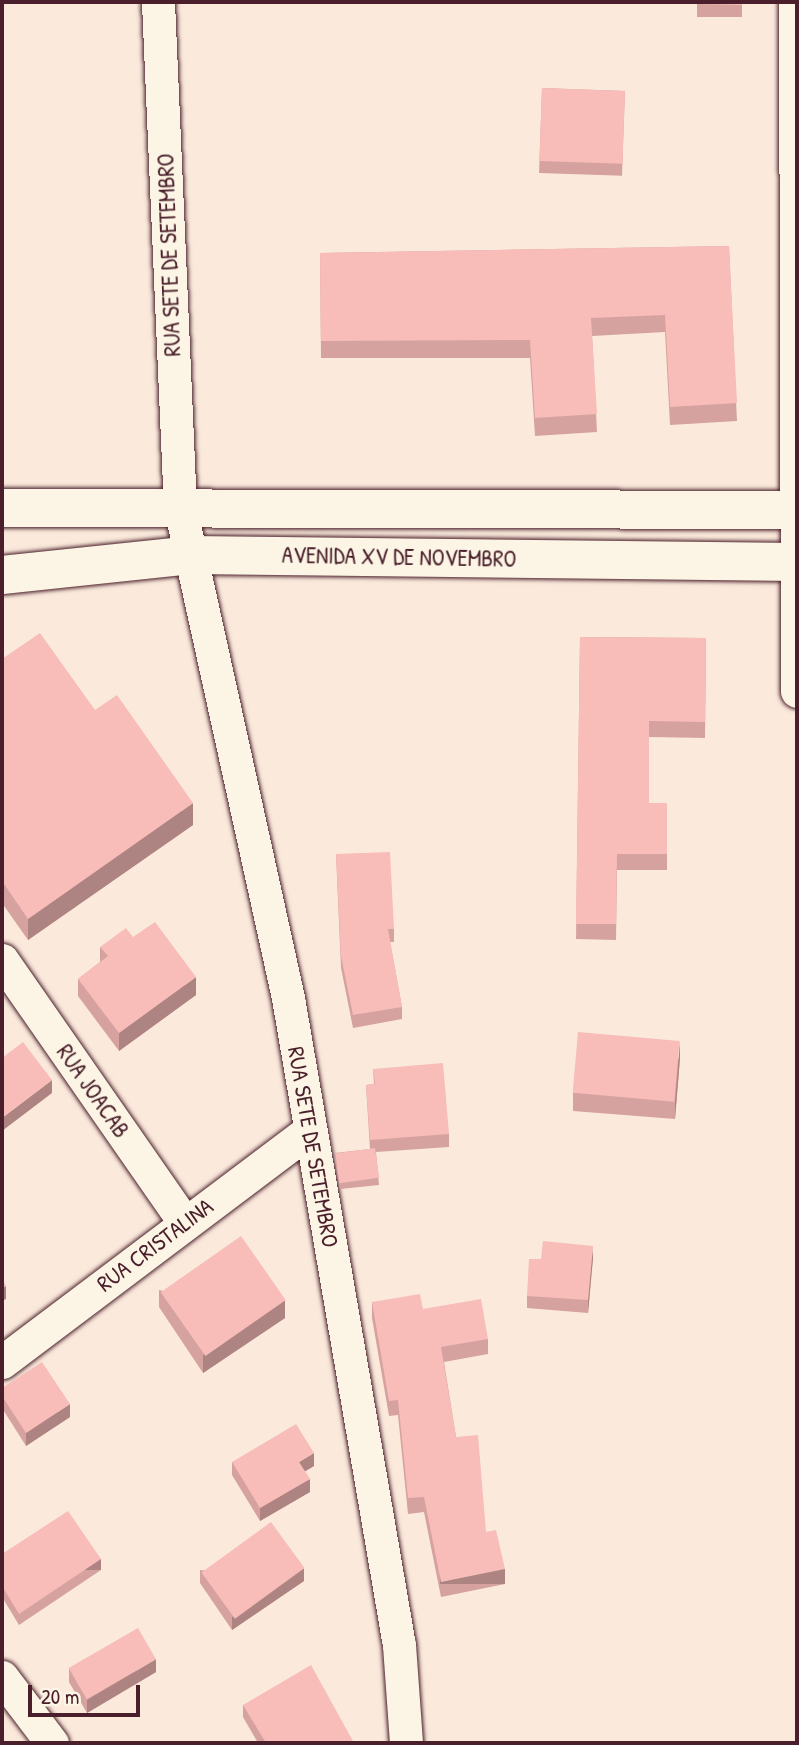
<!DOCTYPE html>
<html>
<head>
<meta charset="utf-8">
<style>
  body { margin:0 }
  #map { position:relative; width:799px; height:1745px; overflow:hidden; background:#fbeadc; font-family:"Patrick Hand",sans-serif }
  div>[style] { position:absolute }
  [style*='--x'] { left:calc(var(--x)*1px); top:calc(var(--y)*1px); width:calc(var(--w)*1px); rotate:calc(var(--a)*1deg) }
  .roads { filter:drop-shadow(0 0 2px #4a1f2b) drop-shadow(0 0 2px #4a1f2b) }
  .minor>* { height:33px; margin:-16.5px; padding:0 16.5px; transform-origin:16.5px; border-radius:16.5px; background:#fcf5e5 }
  .secondary>* { height:38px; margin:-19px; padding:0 19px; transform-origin:19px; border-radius:19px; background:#fcf5e5 }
  .wall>* { inset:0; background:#d5a29f; transform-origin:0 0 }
  .shaded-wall>* { inset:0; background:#ae8482; transform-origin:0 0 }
  .building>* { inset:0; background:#f8bcb9; transform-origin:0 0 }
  span { translate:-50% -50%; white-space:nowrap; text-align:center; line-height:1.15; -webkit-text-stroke:6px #fcf5e5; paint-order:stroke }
  .street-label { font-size:23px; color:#4a1f2b }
  .frame { position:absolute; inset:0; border:4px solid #4a1f2b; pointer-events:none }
  .scale { position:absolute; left:28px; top:1685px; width:112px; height:32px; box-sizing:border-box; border:4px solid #4a1f2b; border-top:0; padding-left:9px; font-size:21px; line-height:24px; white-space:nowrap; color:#4a1f2b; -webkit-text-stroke:5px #fcf5e5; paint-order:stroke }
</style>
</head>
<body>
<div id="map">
  <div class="roads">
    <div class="minor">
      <i style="--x:158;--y:2;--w:505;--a:87.51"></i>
      <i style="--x:180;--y:507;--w:503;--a:77.59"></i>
      <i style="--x:288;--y:998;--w:656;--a:80.27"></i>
      <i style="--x:399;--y:1645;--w:98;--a:85.9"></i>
      <i style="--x:795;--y:2;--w:689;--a:89.83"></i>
      <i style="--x:2;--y:960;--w:319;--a:55.2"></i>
      <i style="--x:2;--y:1362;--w:386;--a:-37"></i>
      <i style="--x:2;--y:1677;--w:83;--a:52.9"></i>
    </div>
    <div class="secondary">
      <i style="--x:2;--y:508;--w:795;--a:0.14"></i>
      <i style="--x:2;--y:575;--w:190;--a:-6"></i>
      <i style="--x:191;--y:555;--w:606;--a:0.66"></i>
    </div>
  </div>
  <div class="wall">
    <i style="left:697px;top:2px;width:45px;height:15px"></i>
    <i style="left:542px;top:88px;width:83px;height:85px;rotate:2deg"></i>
    <i style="clip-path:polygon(729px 246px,737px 421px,670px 425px,665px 332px,592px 336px,597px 432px,535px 436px,530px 358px,321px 358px,320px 253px)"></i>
    <i style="clip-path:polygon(580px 637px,706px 638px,705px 738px,649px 737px,649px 803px,667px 803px,667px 870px,617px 870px,616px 940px,576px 939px)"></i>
    <i style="clip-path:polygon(2px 659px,95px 710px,193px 825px,28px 940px,2px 903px)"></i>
    <i style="clip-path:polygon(336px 854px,394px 929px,394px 942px,390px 942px,402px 1007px,402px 1019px,353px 1028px,341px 968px)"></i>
    <i style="clip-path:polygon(133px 937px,196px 995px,119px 1051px,78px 996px,78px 979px,100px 962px,100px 947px)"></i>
    <i style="clip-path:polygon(680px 1058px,675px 1119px,573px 1111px,573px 1093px)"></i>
    <i style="clip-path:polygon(373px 1069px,449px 1134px,449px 1147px,376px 1152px,379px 1185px,340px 1189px,335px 1160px,335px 1153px,370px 1149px,366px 1085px,374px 1084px)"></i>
    <i style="clip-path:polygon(593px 1258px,588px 1313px,527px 1308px,527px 1296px,541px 1259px)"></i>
    <i style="clip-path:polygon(159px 1290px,285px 1318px,203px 1373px,159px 1307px)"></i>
    <i style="clip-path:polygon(372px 1302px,423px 1309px,488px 1339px,488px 1354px,444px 1362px,456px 1437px,486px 1532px,505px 1584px,441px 1597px,424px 1512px,408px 1514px,398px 1415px,389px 1416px,372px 1318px)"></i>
    <i style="clip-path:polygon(2px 1388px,70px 1417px,26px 1446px,2px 1408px)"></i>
    <i style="clip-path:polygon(232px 1462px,314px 1466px,305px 1471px,310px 1492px,260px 1521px,232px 1475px)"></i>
    <i style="clip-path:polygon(2px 1554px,101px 1570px,19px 1625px,2px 1597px)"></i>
    <i style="clip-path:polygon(200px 1570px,304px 1581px,232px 1630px,200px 1583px)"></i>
    <i style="clip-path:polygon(69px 1669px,156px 1672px,87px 1713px,69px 1682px)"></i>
    <i style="clip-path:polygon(243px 1705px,354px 1743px,258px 1743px,243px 1717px)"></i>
  </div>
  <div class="shaded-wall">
    <i style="clip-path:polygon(193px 803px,193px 825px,28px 940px,28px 919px)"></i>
    <i style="clip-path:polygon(196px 977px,196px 995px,119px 1051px,119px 1033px)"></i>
    <i style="clip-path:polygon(680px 1041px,680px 1058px,675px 1119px,675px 1102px)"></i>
    <i style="clip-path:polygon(52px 1080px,52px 1093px,2px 1131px,2px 1118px)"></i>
    <i style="clip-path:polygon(593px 1246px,593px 1258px,588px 1313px,588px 1300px)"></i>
    <i style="clip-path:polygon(6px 1286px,6px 1299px,2px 1301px,2px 1288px)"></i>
    <i style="clip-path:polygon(285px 1300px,285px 1318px,203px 1373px,203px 1355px)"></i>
    <i style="clip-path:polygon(70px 1404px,70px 1417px,26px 1446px,26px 1433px)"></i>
    <i style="clip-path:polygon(314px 1453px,314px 1466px,299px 1475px,299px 1462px)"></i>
    <i style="clip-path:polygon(310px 1479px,310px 1492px,260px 1521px,260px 1508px)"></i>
    <i style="left:101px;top:1559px;width:11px;height:99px;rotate:90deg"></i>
    <i style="clip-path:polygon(304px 1568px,304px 1581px,232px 1630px,232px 1617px)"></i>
    <i style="left:505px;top:1569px;width:15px;height:65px;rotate:90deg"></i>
    <i style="clip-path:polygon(156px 1659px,156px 1672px,87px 1713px,87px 1700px)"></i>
  </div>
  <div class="building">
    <i style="clip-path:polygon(697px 2px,742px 2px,742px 5px,697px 4px)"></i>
    <i style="left:542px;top:88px;width:83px;height:73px;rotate:2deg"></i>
    <i style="clip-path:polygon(729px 246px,737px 403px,670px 407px,665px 315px,591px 318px,597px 414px,535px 418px,530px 340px,321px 341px,320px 253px)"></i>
    <i style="clip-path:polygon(40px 633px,95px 710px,117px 695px,193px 803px,28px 919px,2px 881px,2px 659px)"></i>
    <i style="clip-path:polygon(580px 637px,706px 638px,705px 722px,649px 721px,649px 803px,667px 803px,667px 854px,617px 854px,616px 924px,576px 924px)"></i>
    <i style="clip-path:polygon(390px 852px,394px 929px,388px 929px,402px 1007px,353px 1015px,341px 956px,336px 854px)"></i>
    <i style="clip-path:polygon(155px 922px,196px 977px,119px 1033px,78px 979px,108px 956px,100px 947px,126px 928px,133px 937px)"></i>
    <i style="left:578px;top:1032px;width:102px;height:61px;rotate:5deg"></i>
    <i style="clip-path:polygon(23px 1042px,52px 1080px,2px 1118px,2px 1058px)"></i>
    <i style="clip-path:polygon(443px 1063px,449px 1134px,370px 1140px,366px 1085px,375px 1084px,373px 1069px)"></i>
    <i style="left:375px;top:1148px;width:30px;height:40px;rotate:82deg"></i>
    <i style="left:241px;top:1236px;width:78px;height:98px;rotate:55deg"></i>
    <i style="clip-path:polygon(543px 1241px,593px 1246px,588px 1300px,527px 1296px,529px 1259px,541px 1259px)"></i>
    <i style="clip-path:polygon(2px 1278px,6px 1286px,2px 1288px)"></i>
    <i style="clip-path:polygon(420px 1294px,423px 1309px,481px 1299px,488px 1339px,441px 1347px,456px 1437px,478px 1435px,486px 1532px,496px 1530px,505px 1569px,441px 1582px,424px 1497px,408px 1498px,398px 1400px,389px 1401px,372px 1302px)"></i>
    <i style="clip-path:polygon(42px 1362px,70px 1404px,26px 1433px,2px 1396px,2px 1388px)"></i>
    <i style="clip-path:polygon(296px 1424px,314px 1453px,299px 1462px,310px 1479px,260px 1508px,232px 1462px)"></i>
    <i style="clip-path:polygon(68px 1511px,101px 1559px,19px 1614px,2px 1586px,2px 1554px)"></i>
    <i style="left:271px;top:1522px;width:57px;height:86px;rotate:54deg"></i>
    <i style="left:138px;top:1628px;width:36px;height:80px;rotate:60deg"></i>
    <i style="clip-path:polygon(311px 1665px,354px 1743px,266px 1743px,243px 1705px)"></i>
  </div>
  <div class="street-label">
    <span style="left:169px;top:255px;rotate:-92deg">RUA SETE DE SETEMBRO</span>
    <span style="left:399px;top:557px;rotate:1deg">AVENIDA XV DE NOVEMBRO</span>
    <span style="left:93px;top:1091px;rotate:55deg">RUA JOACAB</span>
    <span style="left:313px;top:1147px;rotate:80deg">RUA SETE DE SETEMBRO</span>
    <span style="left:155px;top:1245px;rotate:-37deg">RUA CRISTALINA</span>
  </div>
  <div class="frame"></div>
  <div class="scale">20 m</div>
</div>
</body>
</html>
